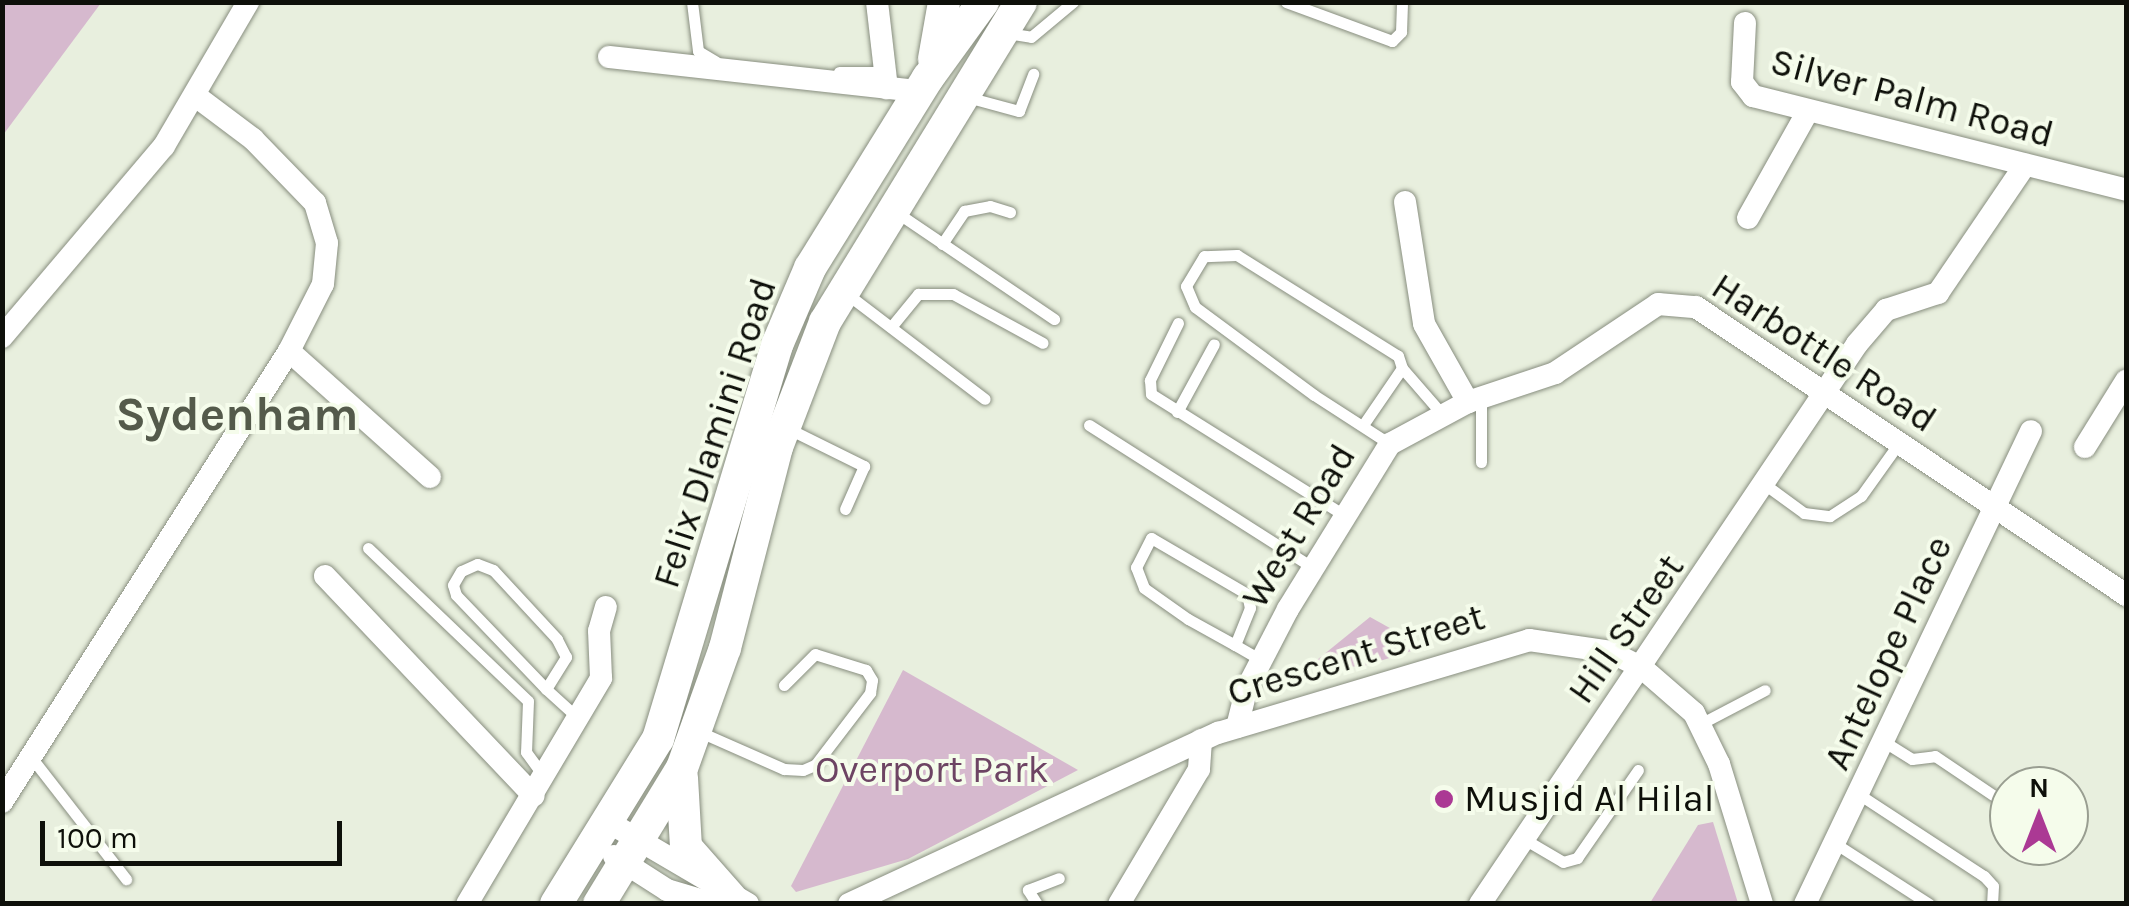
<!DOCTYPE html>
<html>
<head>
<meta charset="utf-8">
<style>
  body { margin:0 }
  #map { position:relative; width:2129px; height:906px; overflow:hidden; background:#e8efde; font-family:Karla,sans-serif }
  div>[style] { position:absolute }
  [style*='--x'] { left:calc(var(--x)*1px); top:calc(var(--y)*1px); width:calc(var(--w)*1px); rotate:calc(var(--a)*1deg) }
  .green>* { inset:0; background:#d6b9ce }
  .roads { filter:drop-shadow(0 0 2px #888e7f) drop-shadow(0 0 2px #888e7f) }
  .service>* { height:11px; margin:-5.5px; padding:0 5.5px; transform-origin:5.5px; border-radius:5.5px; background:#fff }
  .minor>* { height:22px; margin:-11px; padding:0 11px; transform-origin:11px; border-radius:11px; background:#fff }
  .secondary>* { height:32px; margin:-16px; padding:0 16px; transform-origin:16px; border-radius:16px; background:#fff }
  .dots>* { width:28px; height:28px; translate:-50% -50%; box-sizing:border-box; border:5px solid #f5fceb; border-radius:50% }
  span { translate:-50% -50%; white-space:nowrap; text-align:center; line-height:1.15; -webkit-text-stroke:8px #f5fceb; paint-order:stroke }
  .street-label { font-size:38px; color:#0e100a }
  .park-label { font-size:38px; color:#6d4463 }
  .poi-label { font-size:38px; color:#0e100a }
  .left { translate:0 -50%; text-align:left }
  .district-label { font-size:48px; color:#545a4b; font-weight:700 }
  .frame { position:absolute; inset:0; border:5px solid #0e100a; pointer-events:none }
  .north { position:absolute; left:1989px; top:766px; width:100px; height:100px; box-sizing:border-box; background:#f5fceb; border:2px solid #999e91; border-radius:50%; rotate:0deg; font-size:28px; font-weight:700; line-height:40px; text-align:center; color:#0e100a }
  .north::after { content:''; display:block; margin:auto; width:35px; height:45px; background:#ab3994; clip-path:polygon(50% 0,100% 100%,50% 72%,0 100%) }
  .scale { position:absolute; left:40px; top:821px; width:302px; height:45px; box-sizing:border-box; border:5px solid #0e100a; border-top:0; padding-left:12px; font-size:30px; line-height:35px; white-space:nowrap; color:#0e100a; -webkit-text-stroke:8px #f5fceb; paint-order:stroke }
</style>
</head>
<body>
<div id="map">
  <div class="green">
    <i style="clip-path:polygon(3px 2px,101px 3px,3px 135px,2px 3px)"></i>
    <i style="clip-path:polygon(1370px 617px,1424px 647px,1361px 667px,1312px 664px)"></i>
    <i style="clip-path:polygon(903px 670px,1078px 770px,908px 859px,796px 892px,791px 886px)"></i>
    <i style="clip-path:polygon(1713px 822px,1738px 903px,1650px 903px,1698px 825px)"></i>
  </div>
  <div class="roads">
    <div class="service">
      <i style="--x:692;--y:2;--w:49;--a:83"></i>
      <i style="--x:698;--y:51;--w:21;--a:31"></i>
      <i style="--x:1286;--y:2;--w:113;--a:20.2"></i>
      <i style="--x:1392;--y:41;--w:13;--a:-45"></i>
      <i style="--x:1401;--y:32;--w:30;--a:-88"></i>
      <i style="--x:1007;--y:33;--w:24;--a:9"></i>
      <i style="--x:1031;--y:37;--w:55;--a:-39.8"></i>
      <i style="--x:839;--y:72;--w:47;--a:0"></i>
      <i style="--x:967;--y:97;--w:54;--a:15.1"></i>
      <i style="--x:1019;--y:111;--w:40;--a:-69"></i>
      <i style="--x:896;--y:212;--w:191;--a:34.1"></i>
      <i style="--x:942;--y:244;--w:40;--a:-56"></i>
      <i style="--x:964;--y:211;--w:26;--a:-11"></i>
      <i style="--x:990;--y:206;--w:21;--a:17"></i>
      <i style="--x:847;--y:294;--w:173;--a:37.3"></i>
      <i style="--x:1178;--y:323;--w:64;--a:116.2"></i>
      <i style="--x:1150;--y:380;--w:14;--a:86"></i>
      <i style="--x:1151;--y:394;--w:224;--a:32.1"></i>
      <i style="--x:891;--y:327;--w:43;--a:-50.7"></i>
      <i style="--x:918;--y:294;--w:35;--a:0"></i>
      <i style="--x:953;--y:294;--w:102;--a:28.6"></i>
      <i style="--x:1402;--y:368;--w:61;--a:49"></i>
      <i style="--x:1481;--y:397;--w:65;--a:90"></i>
      <i style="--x:1177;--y:412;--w:77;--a:-61.4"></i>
      <i style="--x:1089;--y:425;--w:264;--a:32.5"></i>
      <i style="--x:1363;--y:425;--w:69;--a:-55.6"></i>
      <i style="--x:1402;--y:368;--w:13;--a:-108"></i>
      <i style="--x:1398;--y:356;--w:190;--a:-147.9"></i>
      <i style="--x:1237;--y:255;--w:33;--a:178"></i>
      <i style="--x:1204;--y:256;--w:35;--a:121"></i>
      <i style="--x:1186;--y:286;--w:23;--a:67"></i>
      <i style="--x:1195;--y:307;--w:148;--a:36.5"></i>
      <i style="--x:1314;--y:395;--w:90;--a:32.8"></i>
      <i style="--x:789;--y:429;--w:84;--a:26.3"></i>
      <i style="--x:864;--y:466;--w:47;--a:113.8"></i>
      <i style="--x:1767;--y:486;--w:46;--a:36.1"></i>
      <i style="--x:1804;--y:513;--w:26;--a:7"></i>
      <i style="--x:1830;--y:516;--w:37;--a:-33"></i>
      <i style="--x:1861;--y:496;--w:65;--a:-54.4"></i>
      <i style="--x:368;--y:548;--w:221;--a:43.7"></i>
      <i style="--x:528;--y:701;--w:51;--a:92.2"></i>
      <i style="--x:526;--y:752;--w:31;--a:54"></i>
      <i style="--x:1235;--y:645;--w:40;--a:-68"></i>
      <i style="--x:1250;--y:608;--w:14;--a:-102"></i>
      <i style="--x:1247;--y:594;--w:111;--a:-149.7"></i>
      <i style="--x:1151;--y:538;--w:33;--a:117"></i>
      <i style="--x:1136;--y:567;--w:22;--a:69"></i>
      <i style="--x:1144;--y:588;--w:54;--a:35.2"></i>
      <i style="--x:1188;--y:619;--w:54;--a:29"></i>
      <i style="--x:1235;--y:645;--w:30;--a:30"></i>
      <i style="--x:546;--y:689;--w:38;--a:-58"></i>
      <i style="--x:566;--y:657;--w:20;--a:-117"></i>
      <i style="--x:557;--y:639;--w:94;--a:-132.8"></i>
      <i style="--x:493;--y:570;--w:17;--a:-159"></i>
      <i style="--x:477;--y:564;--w:17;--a:156"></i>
      <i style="--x:461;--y:571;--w:16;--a:120"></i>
      <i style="--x:453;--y:585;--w:10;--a:73"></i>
      <i style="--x:456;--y:595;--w:130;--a:46.2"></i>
      <i style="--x:546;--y:689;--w:45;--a:42.3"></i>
      <i style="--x:1700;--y:724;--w:73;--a:-27.6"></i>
      <i style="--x:700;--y:732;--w:92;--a:23.8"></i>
      <i style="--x:784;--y:769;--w:19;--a:3"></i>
      <i style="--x:803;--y:770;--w:13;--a:-23"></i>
      <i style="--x:815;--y:765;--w:91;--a:-52.6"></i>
      <i style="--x:870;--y:693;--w:13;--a:-81"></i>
      <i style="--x:872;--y:680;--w:12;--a:-121"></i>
      <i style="--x:866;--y:670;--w:53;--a:-162.6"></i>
      <i style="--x:815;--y:654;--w:44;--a:135"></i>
      <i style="--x:1883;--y:741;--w:34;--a:32"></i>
      <i style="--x:1912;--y:759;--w:23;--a:-7"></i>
      <i style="--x:1935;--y:756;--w:89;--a:34"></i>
      <i style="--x:31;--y:757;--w:155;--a:52.1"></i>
      <i style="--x:1860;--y:795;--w:148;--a:33.2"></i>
      <i style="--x:1984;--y:876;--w:13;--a:48"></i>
      <i style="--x:1993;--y:886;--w:18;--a:93"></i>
      <i style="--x:1524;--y:839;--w:45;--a:30.5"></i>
      <i style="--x:1563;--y:862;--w:15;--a:-16"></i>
      <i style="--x:1577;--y:858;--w:107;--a:-55.3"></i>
      <i style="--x:1836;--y:844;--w:111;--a:32.8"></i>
      <i style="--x:1037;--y:904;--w:17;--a:-123"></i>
      <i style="--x:1028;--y:890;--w:33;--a:-21"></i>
    </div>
    <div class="minor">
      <i style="--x:877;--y:2;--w:87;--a:83.4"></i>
      <i style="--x:1745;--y:23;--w:59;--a:92.9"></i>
      <i style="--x:1742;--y:82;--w:18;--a:52"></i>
      <i style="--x:1753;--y:96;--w:385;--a:14.1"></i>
      <i style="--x:609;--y:57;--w:312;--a:6.3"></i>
      <i style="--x:1405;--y:202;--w:123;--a:81.1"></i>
      <i style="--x:1424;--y:324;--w:90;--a:60.6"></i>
      <i style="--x:1748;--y:218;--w:123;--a:-60.7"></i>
      <i style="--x:2;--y:337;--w:250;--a:-49.7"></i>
      <i style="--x:164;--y:146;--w:167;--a:-59.7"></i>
      <i style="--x:289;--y:351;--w:189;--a:41.8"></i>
      <i style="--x:2085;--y:447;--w:78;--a:-58.2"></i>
      <i style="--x:325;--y:576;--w:303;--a:46.5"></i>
      <i style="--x:1237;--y:727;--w:38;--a:-76"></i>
      <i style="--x:1246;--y:690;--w:91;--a:-62.6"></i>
      <i style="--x:1288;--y:609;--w:194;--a:-58.3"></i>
      <i style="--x:1390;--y:444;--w:89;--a:-28.3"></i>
      <i style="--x:1468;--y:402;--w:92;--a:-18.4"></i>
      <i style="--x:1555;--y:373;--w:124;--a:-33.8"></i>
      <i style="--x:1658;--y:304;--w:38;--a:5"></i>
      <i style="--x:1696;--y:307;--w:518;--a:33.81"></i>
      <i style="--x:2;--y:802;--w:535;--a:-57.53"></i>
      <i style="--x:289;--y:351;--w:75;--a:-63.1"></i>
      <i style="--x:323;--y:284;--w:41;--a:-84.4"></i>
      <i style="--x:327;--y:243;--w:42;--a:-106.7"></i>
      <i style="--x:315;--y:203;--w:89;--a:-134.1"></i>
      <i style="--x:253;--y:139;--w:70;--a:-143.1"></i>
      <i style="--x:610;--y:823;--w:160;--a:30.4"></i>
      <i style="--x:614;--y:856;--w:63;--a:32.7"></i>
      <i style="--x:667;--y:890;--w:49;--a:16.6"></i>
      <i style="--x:467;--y:904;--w:263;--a:-59.3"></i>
      <i style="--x:601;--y:678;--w:47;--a:-92.4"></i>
      <i style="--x:599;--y:631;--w:25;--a:-74"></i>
      <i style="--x:849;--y:904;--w:407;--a:-24.9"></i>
      <i style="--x:1218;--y:733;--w:325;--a:-16.6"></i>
      <i style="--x:1529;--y:640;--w:83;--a:8.3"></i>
      <i style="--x:1611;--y:652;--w:34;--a:27"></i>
      <i style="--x:1641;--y:667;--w:70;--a:41"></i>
      <i style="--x:1694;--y:713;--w:57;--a:63.9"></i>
      <i style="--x:1719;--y:764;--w:146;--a:72.9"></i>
      <i style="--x:1119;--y:904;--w:157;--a:-59.3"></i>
      <i style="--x:1199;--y:769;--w:29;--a:-86"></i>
      <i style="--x:1480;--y:904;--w:675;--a:-56.05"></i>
      <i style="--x:1857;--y:344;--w:45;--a:-49.5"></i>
      <i style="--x:1886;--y:310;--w:55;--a:-18.1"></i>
      <i style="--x:1938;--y:293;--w:155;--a:-55.8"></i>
      <i style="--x:1805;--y:904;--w:524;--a:-64.46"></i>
    </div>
    <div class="secondary">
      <i style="--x:934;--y:59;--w:58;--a:-80"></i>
      <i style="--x:682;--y:778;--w:69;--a:86.7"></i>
      <i style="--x:686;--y:847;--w:68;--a:48.6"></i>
      <i style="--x:556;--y:904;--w:194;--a:-58.3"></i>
      <i style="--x:658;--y:739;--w:412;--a:-73.2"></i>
      <i style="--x:777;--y:345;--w:84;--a:-66.8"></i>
      <i style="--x:810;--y:268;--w:224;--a:-58.2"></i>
      <i style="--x:928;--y:78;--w:94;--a:-54.1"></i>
      <i style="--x:599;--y:904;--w:159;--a:-58.6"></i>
      <i style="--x:682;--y:768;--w:127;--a:-70.3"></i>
      <i style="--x:725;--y:648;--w:208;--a:-75.5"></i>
      <i style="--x:777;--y:447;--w:134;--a:-69"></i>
      <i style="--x:825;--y:322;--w:375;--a:-58.5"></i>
    </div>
  </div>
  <div class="dots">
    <i style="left:1444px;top:799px;background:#ab3994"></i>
  </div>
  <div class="street-label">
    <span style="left:1912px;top:98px;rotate:15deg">Silver Palm Road</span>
    <span style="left:1824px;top:353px;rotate:33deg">Harbottle Road</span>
    <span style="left:715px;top:433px;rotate:-72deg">Felix Dlamini Road</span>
    <span style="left:1299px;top:526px;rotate:-59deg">West Road</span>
    <span style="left:1626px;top:629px;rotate:-55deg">Hill Street</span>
    <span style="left:1888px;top:653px;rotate:-65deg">Antelope Place</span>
    <span style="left:1356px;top:655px;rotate:-17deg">Crescent Street</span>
  </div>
  <div class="park-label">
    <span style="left:932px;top:770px">Overport Park</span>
  </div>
  <div class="poi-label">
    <span class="left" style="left:1464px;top:799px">Musjid Al Hilal</span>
  </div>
  <div class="district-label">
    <span style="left:237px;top:415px">Sydenham</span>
  </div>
  <div class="frame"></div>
  <div class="north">N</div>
  <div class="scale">100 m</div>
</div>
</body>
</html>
